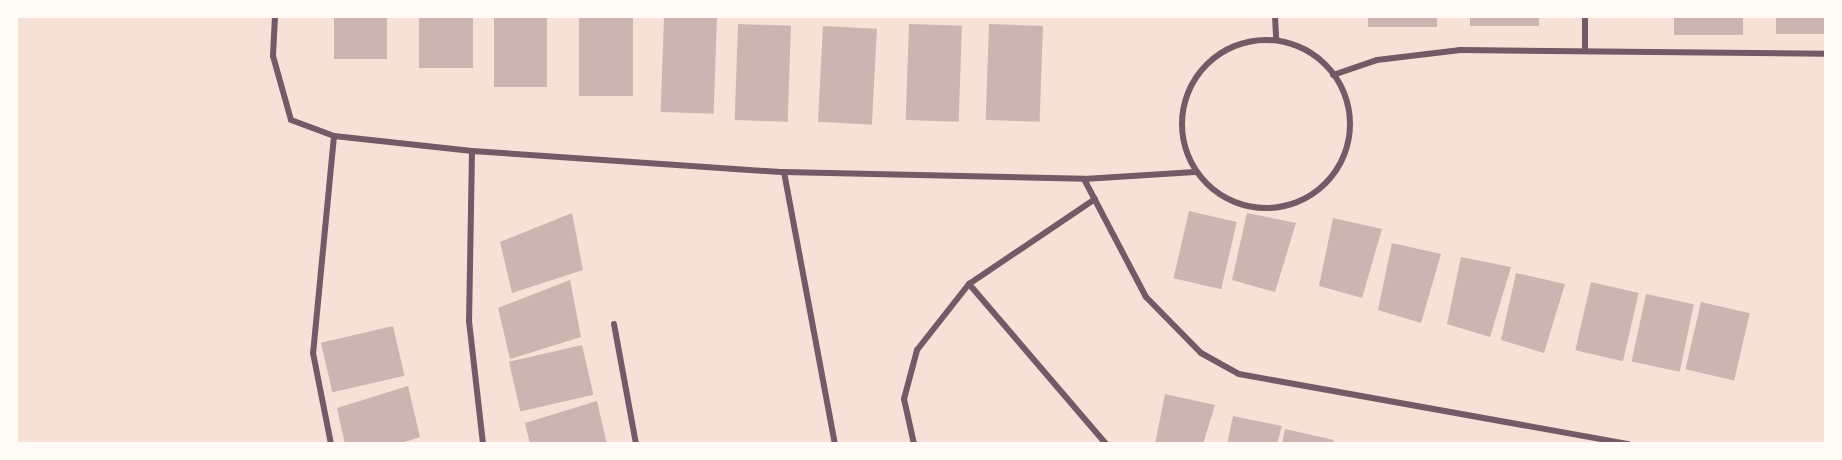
<!DOCTYPE html>
<html>
<head>
<meta charset="utf-8">
<style>
  body { margin:0 }
  #map { position:relative; width:1842px; height:460px; overflow:hidden; background:#f7e1d7; font-family:Ubuntu,sans-serif }
  div>[style] { position:absolute }
  [style*='--x'] { left:calc(var(--x)*1px); top:calc(var(--y)*1px); width:calc(var(--w)*1px); rotate:calc(var(--a)*1deg) }
  .building>* { inset:0; background:#ccb4b1; transform-origin:0 0 }
  .minor>* { height:6px; margin:-3px; padding:0 3px; transform-origin:3px; border-radius:3px; background:#755966 }
  .minor>.ring { margin:-3px; padding:0; box-sizing:content-box; background:none; border:6px solid #755966; border-radius:50% }
  span { translate:-50% -50%; white-space:nowrap; text-align:center; line-height:1.15; -webkit-text-stroke:5px #fffaf5; paint-order:stroke }
  .frame { position:absolute; inset:0; border:18px solid #fffaf5; pointer-events:none }
</style>
</head>
<body>
<div id="map">
  <div class="building">
    <i style="left:334px;top:16px;width:53px;height:43px"></i>
    <i style="left:419px;top:16px;width:54px;height:52px"></i>
    <i style="left:494px;top:16px;width:53px;height:71px"></i>
    <i style="left:579px;top:16px;width:54px;height:80px"></i>
    <i style="left:664px;top:16px;width:53px;height:96px;rotate:2deg"></i>
    <i style="left:1368px;top:16px;width:69px;height:11px"></i>
    <i style="left:1470px;top:16px;width:69px;height:10px"></i>
    <i style="left:1674px;top:16px;width:69px;height:19px"></i>
    <i style="left:1776px;top:16px;width:50px;height:18px"></i>
    <i style="left:738px;top:24px;width:53px;height:96px;rotate:2deg"></i>
    <i style="left:909px;top:24px;width:53px;height:96px;rotate:2deg"></i>
    <i style="left:989px;top:24px;width:54px;height:96px;rotate:2deg"></i>
    <i style="left:823px;top:26px;width:54px;height:96px;rotate:3deg"></i>
    <i style="left:1189px;top:211px;width:49px;height:69px;rotate:13deg"></i>
    <i style="clip-path:polygon(572px 213px,583px 270px,512px 293px,500px 242px)"></i>
    <i style="clip-path:polygon(1247px 213px,1296px 223px,1275px 292px,1232px 280px)"></i>
    <i style="clip-path:polygon(1333px 218px,1382px 229px,1362px 298px,1319px 286px)"></i>
    <i style="clip-path:polygon(1392px 243px,1441px 254px,1421px 323px,1378px 310px)"></i>
    <i style="clip-path:polygon(1461px 257px,1511px 267px,1490px 337px,1447px 324px)"></i>
    <i style="clip-path:polygon(1516px 273px,1565px 284px,1544px 353px,1501px 340px)"></i>
    <i style="clip-path:polygon(570px 280px,581px 337px,510px 359px,498px 308px)"></i>
    <i style="left:1591px;top:282px;width:49px;height:70px;rotate:13deg"></i>
    <i style="left:1646px;top:294px;width:49px;height:69px;rotate:12deg"></i>
    <i style="left:1701px;top:302px;width:50px;height:69px;rotate:13deg"></i>
    <i style="left:393px;top:326px;width:51px;height:74px;rotate:77deg"></i>
    <i style="left:582px;top:345px;width:51px;height:75px;rotate:77deg"></i>
    <i style="clip-path:polygon(408px 386px,420px 437px,398px 444px,345px 444px,337px 408px)"></i>
    <i style="clip-path:polygon(1165px 394px,1215px 405px,1203px 444px,1155px 444px)"></i>
    <i style="clip-path:polygon(597px 401px,607px 444px,530px 444px,525px 423px)"></i>
    <i style="clip-path:polygon(1233px 416px,1282px 426px,1277px 444px,1227px 444px)"></i>
    <i style="clip-path:polygon(1285px 429px,1334px 440px,1332px 444px,1282px 444px)"></i>
  </div>
  <div class="minor">
    <i style="--x:275;--y:16;--w:40;--a:92.9"></i>
    <i style="--x:273;--y:56;--w:66;--a:74.3"></i>
    <i style="--x:291;--y:120;--w:46;--a:20.4"></i>
    <i style="--x:334;--y:136;--w:218;--a:95.5"></i>
    <i style="--x:313;--y:353;--w:93;--a:78.8"></i>
    <i style="--x:1275;--y:16;--w:22;--a:87"></i>
    <i class="ring" style="left:1182px;top:40px;width:162px;height:162px"></i>
    <i style="--x:1585;--y:51;--w:35;--a:-90"></i>
    <i style="--x:1333;--y:75;--w:46;--a:-18.8"></i>
    <i style="--x:1377;--y:60;--w:84;--a:-6.9"></i>
    <i style="--x:1460;--y:50;--w:366;--a:0.6"></i>
    <i style="--x:334;--y:136;--w:139;--a:6.2"></i>
    <i style="--x:472;--y:151;--w:313;--a:3.9"></i>
    <i style="--x:784;--y:172;--w:300;--a:1.3"></i>
    <i style="--x:1084;--y:179;--w:111;--a:-3.6"></i>
    <i style="--x:472;--y:151;--w:170;--a:91"></i>
    <i style="--x:469;--y:321;--w:124;--a:83.5"></i>
    <i style="--x:784;--y:172;--w:277;--a:79.4"></i>
    <i style="--x:1084;--y:179;--w:133;--a:62.3"></i>
    <i style="--x:1146;--y:297;--w:78;--a:45.5"></i>
    <i style="--x:1201;--y:353;--w:43;--a:28.9"></i>
    <i style="--x:1239;--y:374;--w:396;--a:10.2"></i>
    <i style="--x:969;--y:284;--w:211;--a:49.4"></i>
    <i style="--x:614;--y:324;--w:122;--a:79.6"></i>
    <i style="--x:914;--y:444;--w:46;--a:-102.5"></i>
    <i style="--x:904;--y:399;--w:51;--a:-75.1"></i>
    <i style="--x:917;--y:350;--w:84;--a:-51.8"></i>
    <i style="--x:969;--y:284;--w:152;--a:-34"></i>
  </div>
  <div class="frame"></div>
</div>
</body>
</html>
